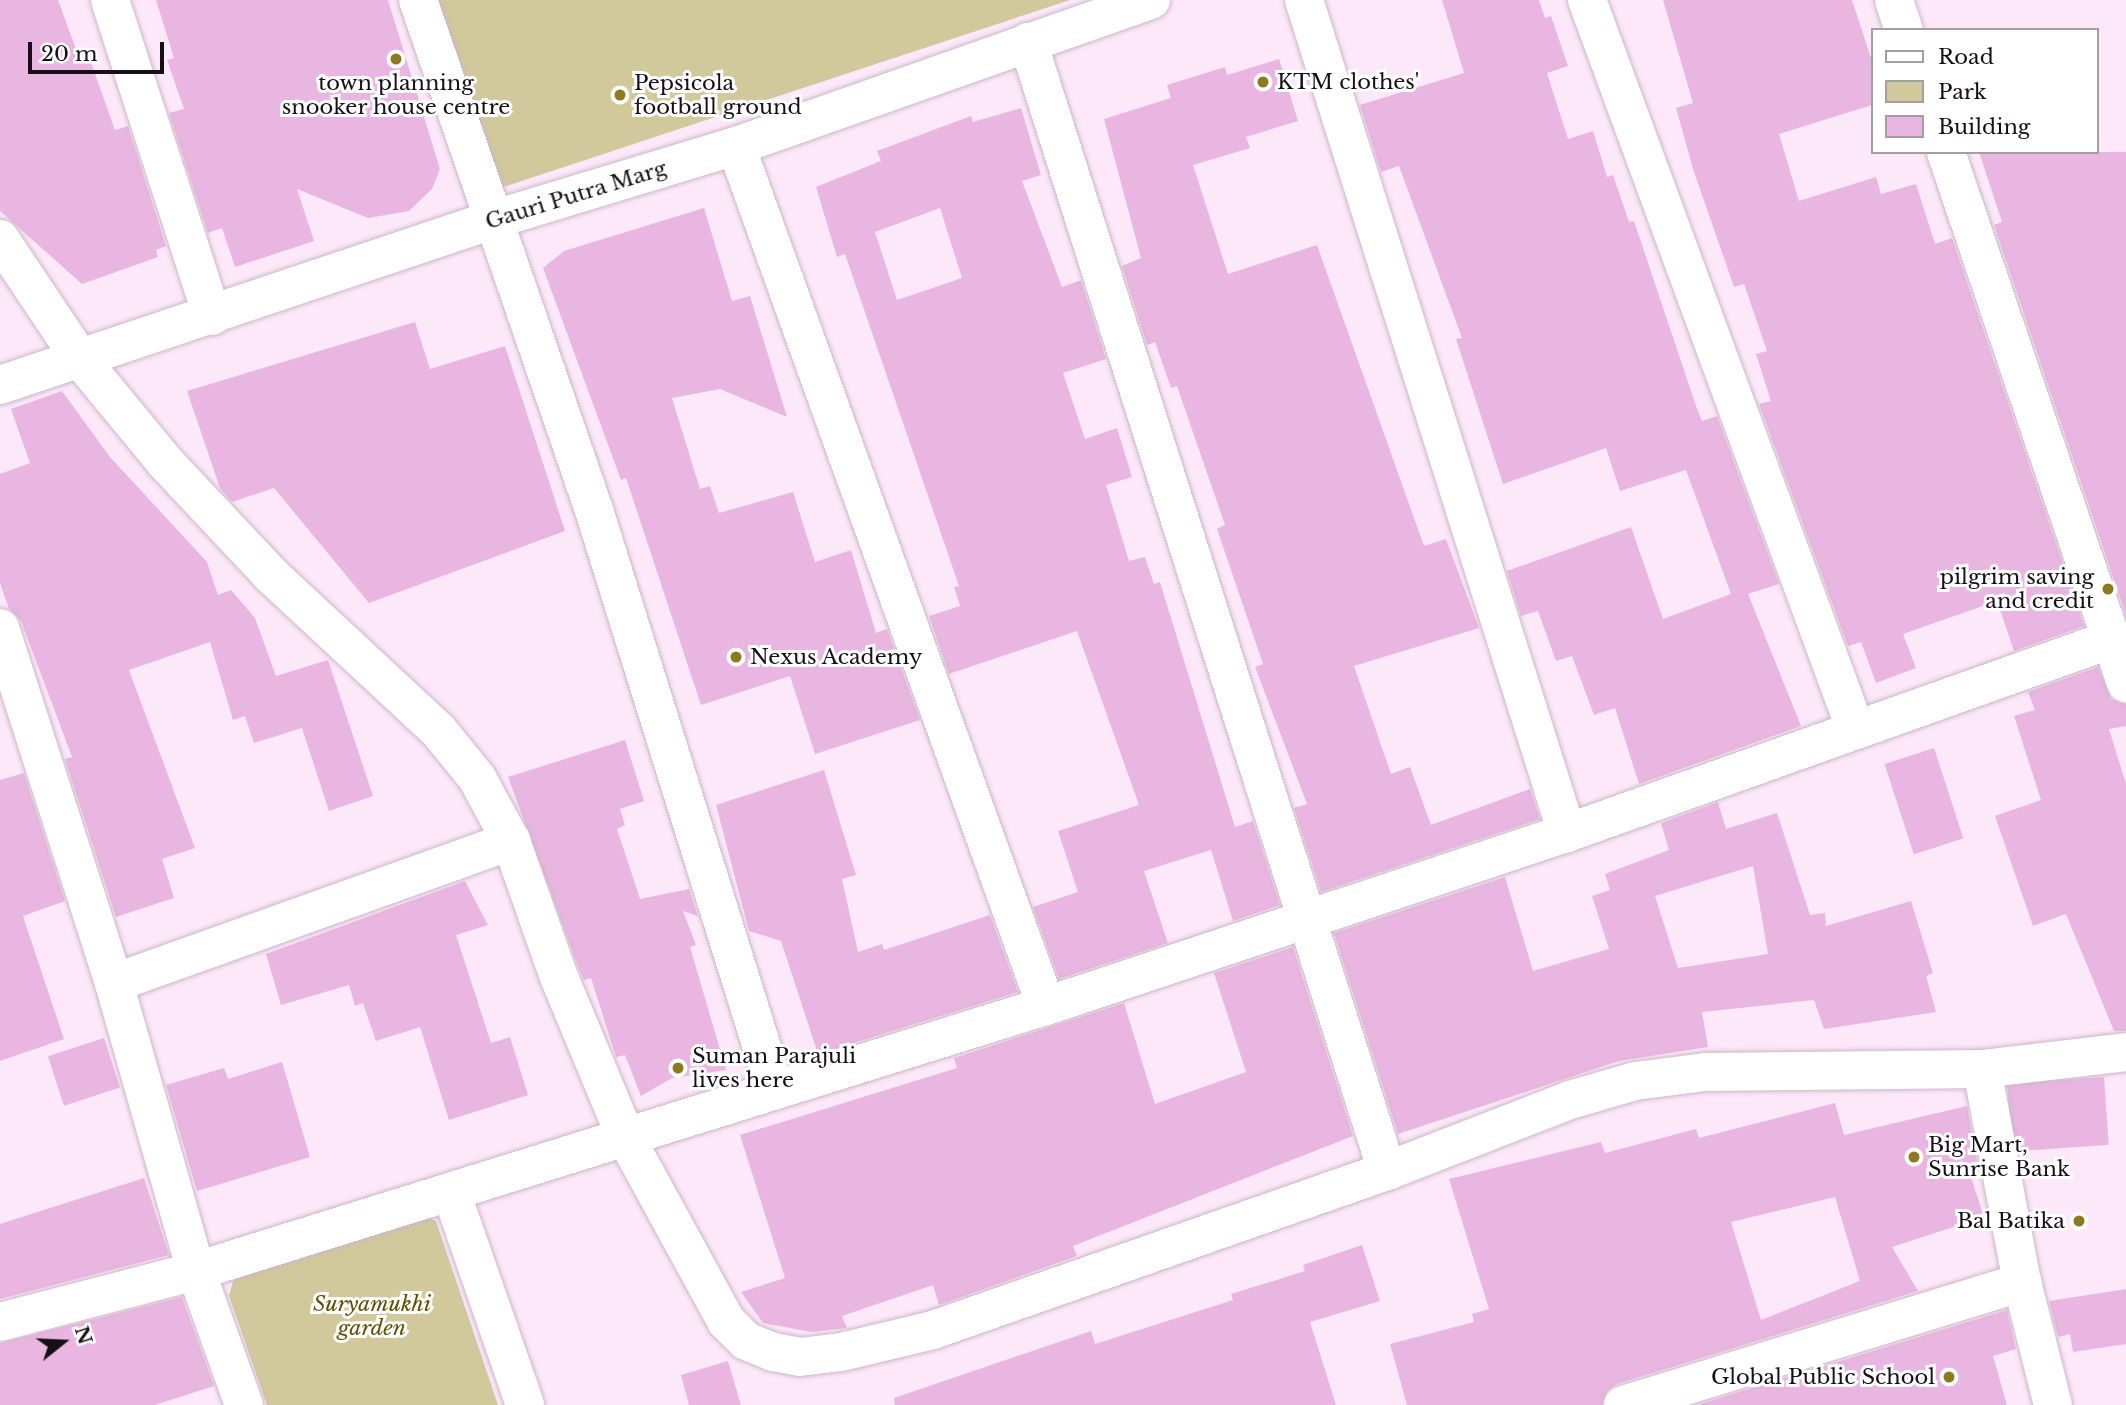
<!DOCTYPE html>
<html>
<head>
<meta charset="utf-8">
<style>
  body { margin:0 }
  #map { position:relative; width:2126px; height:1405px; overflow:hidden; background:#fce8f9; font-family:"Libre Baskerville",serif }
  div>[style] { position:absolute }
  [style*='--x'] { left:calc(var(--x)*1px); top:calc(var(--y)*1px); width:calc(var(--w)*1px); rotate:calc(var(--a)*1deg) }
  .green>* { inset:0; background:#d1c89c }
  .building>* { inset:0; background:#e8b6e0; transform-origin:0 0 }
  .roads { filter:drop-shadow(0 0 2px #cdb6c9) drop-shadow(0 0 2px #cdb6c9) }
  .street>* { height:38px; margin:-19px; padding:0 19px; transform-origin:19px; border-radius:19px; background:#fff }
  .secondary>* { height:38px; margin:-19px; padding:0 19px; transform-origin:19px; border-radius:19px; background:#fff }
  .dots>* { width:19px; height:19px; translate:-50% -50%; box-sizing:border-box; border:4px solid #fff; border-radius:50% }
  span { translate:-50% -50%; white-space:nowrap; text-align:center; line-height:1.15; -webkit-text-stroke:6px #fff; paint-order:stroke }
  .poi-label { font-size:21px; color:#170f15 }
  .left { translate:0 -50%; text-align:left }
  .right { translate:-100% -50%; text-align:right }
  .street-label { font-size:21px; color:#170f15 }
  .park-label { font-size:21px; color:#5f5107; font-style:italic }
  .legend { position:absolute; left:1871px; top:28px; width:228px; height:126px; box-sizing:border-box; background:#fff; border:2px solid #a29fa1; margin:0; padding:9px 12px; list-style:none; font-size:21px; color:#170f15 }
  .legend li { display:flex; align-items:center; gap:14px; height:35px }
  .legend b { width:35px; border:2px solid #a29fa1 }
  .north { position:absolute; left:28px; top:1307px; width:70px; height:70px; -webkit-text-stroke:5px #fff; paint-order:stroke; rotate:72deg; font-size:19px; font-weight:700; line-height:28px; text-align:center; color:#170f15 }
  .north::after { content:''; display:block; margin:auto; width:24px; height:32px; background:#170f15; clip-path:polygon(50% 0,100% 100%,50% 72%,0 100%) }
  .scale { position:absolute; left:28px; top:42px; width:136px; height:32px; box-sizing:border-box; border:4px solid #170f15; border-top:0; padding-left:9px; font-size:21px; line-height:24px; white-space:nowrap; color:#170f15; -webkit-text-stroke:5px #fff; paint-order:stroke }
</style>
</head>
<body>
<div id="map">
  <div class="green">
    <i style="clip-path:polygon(429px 0,1070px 0,491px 191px)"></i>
    <i style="clip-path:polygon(413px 1211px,436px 1221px,498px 1405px,267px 1405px,229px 1296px,237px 1267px)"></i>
  </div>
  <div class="building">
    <i style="clip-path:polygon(0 0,58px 0,81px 63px,90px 60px,115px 130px,128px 126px,166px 246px,156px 250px,158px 257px,82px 284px,0 211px)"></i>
    <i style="clip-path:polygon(156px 0,388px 0,440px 169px,432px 189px,409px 211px,368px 218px,297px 189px,314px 241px,235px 267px,222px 228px,208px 233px,169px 113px,184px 109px,167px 60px,174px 58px)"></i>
    <i style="clip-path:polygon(1442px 0,1539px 0,1545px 18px,1551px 16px,1568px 66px,1547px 73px,1568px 139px,1593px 131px,1607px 177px,1613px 175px,1629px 222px,1634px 221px,1696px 406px,1702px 421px,1717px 416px,1779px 584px,1748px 594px,1801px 726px,1639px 784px,1615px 708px,1594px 715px,1572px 656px,1556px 661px,1538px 611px,1521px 616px,1507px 571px,1631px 527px,1663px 619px,1731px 594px,1686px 470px,1620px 491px,1606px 448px,1503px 484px,1456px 339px,1462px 338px,1399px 166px,1381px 172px,1360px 105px,1464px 73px)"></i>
    <i style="clip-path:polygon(1663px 0,1852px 0,1872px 61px,1872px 105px,1779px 134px,1799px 201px,1876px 177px,1881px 194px,1916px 184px,1935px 244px,1952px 238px,2084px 626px,2014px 651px,1997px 601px,1903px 634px,1916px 668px,1876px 683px,1861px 642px,1848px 646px,1759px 404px,1771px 401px,1756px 354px,1767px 351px,1744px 284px,1734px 287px,1693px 169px,1676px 108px,1693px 103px)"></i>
    <i style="clip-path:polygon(1279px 59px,1298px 121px,1246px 137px,1250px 148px,1193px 165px,1228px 274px,1317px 245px,1424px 546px,1446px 539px,1479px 628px,1354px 666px,1391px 774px,1410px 767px,1431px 825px,1530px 789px,1540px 819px,1321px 892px,1294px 808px,1307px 804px,1255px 667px,1263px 664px,1217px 529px,1225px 525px,1177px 386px,1171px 388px,1155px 342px,1147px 345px,1122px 266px,1141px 258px,1104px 119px,1171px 98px,1167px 85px,1225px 67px,1227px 75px)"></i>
    <i style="clip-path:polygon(evenodd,1021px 108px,1041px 175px,1022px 181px,1062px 287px,1081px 280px,1106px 359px,1063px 373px,1085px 439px,1117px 428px,1132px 477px,1106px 485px,1129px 561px,1145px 557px,1154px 584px,1160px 582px,1235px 827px,1253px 821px,1280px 905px,1233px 921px,1211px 850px,1144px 871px,1168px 943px,1059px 979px,1033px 907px,1078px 892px,1058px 831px,1139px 805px,1077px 631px,949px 674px,929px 616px,960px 606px,954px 587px,959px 586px,845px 254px,837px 257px,816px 187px,881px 161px,877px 151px,971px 116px,973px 122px,1021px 108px,940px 208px,962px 278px,897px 300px,875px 232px,940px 208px)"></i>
    <i style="clip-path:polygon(1979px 152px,2126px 152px,2126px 615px,1994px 225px,2002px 222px)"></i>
    <i style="clip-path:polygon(704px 208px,732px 301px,750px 296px,787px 417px,720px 389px,672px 398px,700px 489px,710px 486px,719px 513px,793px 492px,815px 562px,851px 550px,876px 633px,887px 629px,920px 720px,815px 754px,790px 676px,701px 705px,626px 478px,621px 480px,543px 268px,564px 251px)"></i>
    <i style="clip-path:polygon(415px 322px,430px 369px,505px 346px,565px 531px,369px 603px,274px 488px,232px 502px,220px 488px,187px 391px)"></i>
    <i style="clip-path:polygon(62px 391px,110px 457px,207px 562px,218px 595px,231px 590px,255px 618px,276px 676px,328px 660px,373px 796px,329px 811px,302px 728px,254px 743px,245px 716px,233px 720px,210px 642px,129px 670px,195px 848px,162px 859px,174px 898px,116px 917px,65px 759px,72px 757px,21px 621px,9px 609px,0 583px,0 474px,30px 463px,11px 409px)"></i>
    <i style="clip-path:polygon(2098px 667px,2111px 699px,2126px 704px,2126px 726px,2109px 729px,2126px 784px,2126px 1031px,2114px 1031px,2066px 914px,2033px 926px,1995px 816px,2041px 800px,2014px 716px,2035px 710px,2028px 692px)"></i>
    <i style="clip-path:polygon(625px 740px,644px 801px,620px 809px,625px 825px,617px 829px,640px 899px,689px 889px,698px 916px,683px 911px,696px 945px,690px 947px,726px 1070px,672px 1078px,641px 1096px,625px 1055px,616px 1057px,591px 978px,584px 980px,579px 969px,508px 777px)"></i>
    <i style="left:1934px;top:748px;width:95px;height:52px;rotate:72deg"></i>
    <i style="clip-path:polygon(824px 770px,856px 875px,842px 879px,858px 952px,882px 944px,884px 950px,990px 915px,1018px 992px,818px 1054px,781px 941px,749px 931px,716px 805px)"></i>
    <i style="clip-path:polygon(24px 773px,65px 901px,23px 916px,64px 1039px,0 1061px,0 780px)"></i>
    <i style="clip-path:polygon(evenodd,1718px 802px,1726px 829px,1777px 813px,1810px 915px,1825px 913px,1826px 926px,1911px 901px,1933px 973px,1926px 976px,1936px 1012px,1824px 1029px,1814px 1000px,1702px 1012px,1708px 1047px,1619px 1061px,1398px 1134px,1334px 933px,1505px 877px,1533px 971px,1609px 949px,1592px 896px,1610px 890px,1605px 874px,1669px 850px,1661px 823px,1718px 802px,1753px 866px,1768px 954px,1678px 968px,1655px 896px,1753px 866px)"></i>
    <i style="clip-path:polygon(465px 881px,488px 925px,456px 935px,491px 1043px,510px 1037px,528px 1095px,449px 1120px,420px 1027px,376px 1041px,363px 1003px,355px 1006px,349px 985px,281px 1005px,266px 954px)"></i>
    <i style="clip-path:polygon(1293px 947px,1353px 1136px,1073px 1246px,1077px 1256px,939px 1305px,933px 1285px,842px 1316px,847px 1328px,811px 1332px,763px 1323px,741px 1292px,785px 1278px,740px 1135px,957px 1068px,954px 1058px,1124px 1003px,1155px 1104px,1246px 1072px,1214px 973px)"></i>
    <i style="left:104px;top:1038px;width:52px;height:59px;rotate:72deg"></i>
    <i style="clip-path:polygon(282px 1062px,310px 1157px,197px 1191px,166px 1085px,224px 1068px,228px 1079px)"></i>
    <i style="left:2104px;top:1077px;width:68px;height:97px;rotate:86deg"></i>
    <i style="clip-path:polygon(evenodd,1835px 1103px,1844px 1135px,1967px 1106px,1978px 1166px,1968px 1168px,1984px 1217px,1892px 1247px,1918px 1291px,1617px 1384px,1607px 1391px,1602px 1405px,1407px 1405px,1390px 1344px,1474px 1322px,1472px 1314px,1489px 1309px,1449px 1179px,1601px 1142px,1605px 1153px,1696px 1129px,1699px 1138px,1835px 1103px,1835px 1197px,1860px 1281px,1761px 1320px,1731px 1222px,1835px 1197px)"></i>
    <i style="clip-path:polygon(144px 1178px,169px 1255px,0 1299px,0 1224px)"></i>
    <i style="clip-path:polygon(1362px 1245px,1380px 1301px,1310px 1322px,1336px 1405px,895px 1405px,894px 1398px,1091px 1331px,1095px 1344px,1233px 1300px,1231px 1294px,1305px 1271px,1303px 1265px)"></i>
    <i style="clip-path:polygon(2126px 1289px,2126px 1344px,2073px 1352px,2070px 1334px,2058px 1337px,2049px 1301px)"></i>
    <i style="clip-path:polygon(182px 1297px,214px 1386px,155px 1405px,0 1405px,0 1343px)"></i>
    <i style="clip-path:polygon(2007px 1310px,2016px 1349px,1993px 1356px,2007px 1405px,1697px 1405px)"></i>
    <i style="clip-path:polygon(728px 1361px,741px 1405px,689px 1405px,681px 1375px)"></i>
  </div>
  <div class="roads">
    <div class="street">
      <i style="--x:110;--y:0;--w:332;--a:72.1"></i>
      <i style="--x:418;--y:0;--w:540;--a:70.96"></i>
      <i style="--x:594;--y:510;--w:607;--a:72.64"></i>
      <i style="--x:1304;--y:0;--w:874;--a:72.48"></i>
      <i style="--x:1587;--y:0;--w:776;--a:69.79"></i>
      <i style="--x:1894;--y:0;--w:32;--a:72"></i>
      <i style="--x:1028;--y:42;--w:1185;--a:72.36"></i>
      <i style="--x:736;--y:146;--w:914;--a:70.18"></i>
      <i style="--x:1946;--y:152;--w:561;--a:71.27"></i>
      <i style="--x:0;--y:385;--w:519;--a:-18.54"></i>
      <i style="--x:492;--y:220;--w:255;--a:-16.9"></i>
      <i style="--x:736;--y:146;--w:440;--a:-19.4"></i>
      <i style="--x:0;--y:628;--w:373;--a:72.2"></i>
      <i style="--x:114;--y:983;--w:299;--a:74.1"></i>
      <i style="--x:196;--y:1271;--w:142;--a:70.3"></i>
      <i style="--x:114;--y:983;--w:422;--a:-19.7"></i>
      <i style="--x:451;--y:1192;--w:225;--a:70.8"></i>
      <i style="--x:0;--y:1322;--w:203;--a:-14.6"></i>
      <i style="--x:196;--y:1271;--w:890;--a:-17.32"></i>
      <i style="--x:1046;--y:1006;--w:549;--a:-18.37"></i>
      <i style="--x:1567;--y:833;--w:578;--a:-19.59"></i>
      <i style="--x:1623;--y:1405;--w:418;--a:-17.1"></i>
    </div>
    <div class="secondary">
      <i style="--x:0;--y:239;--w:146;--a:56.2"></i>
      <i style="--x:81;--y:360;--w:132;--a:50.5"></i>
      <i style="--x:165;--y:462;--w:154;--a:46.8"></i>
      <i style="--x:270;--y:574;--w:229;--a:42.9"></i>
      <i style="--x:438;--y:730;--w:62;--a:50.9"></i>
      <i style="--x:477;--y:778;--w:72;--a:61.6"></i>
      <i style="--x:511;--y:841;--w:144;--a:70.6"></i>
      <i style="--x:559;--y:977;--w:174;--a:67.4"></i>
      <i style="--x:626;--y:1138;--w:209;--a:61.3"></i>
      <i style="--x:726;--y:1321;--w:28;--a:45"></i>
      <i style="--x:746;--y:1341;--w:29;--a:22"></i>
      <i style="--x:773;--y:1352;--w:27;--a:10"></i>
      <i style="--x:800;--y:1357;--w:41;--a:-7"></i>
      <i style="--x:841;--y:1352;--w:95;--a:-13.4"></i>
      <i style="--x:933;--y:1330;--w:481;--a:-19.3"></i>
      <i style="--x:1387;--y:1171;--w:196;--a:-21.2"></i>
      <i style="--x:1570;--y:1100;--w:68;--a:-16.3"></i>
      <i style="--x:1635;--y:1081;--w:71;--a:-7.3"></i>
      <i style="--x:1705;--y:1072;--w:277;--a:-0.6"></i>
      <i style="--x:1982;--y:1069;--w:145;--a:-6.7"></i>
      <i style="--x:1982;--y:1069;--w:217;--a:79.4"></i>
      <i style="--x:2022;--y:1282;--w:127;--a:75.9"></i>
    </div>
  </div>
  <div class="dots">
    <i style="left:396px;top:59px;background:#8d7a1f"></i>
    <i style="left:1263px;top:82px;background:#8d7a1f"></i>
    <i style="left:620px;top:95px;background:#8d7a1f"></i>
    <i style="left:2108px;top:589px;background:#8d7a1f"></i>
    <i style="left:736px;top:657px;background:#8d7a1f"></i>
    <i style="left:678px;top:1068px;background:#8d7a1f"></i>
    <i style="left:1914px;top:1157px;background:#8d7a1f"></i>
    <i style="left:2079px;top:1221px;background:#8d7a1f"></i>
    <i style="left:1949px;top:1377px;background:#8d7a1f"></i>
  </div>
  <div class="poi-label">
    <span class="left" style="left:1277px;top:82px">KTM clothes'</span>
    <span style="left:396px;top:95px">town planning<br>snooker house centre</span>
    <span class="left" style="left:634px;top:95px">Pepsicola<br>football ground</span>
    <span class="right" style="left:2094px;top:589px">pilgrim saving<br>and credit</span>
    <span class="left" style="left:750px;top:657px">Nexus Academy</span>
    <span class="left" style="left:692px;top:1068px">Suman Parajuli<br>lives here</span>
    <span class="left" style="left:1928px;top:1157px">Big Mart,<br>Sunrise Bank</span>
    <span class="right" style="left:2065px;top:1221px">Bal Batika</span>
    <span class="right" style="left:1935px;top:1377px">Global Public School</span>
  </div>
  <div class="street-label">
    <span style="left:576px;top:195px;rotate:-17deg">Gauri Putra Marg</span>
  </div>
  <div class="park-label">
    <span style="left:372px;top:1316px">Suryamukhi<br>garden</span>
  </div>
  <ul class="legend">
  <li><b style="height:9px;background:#fff"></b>Road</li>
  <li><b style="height:19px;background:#d1c89c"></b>Park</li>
  <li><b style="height:19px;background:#e8b6e0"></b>Building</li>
  </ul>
  <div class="north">N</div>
  <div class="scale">20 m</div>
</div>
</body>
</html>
